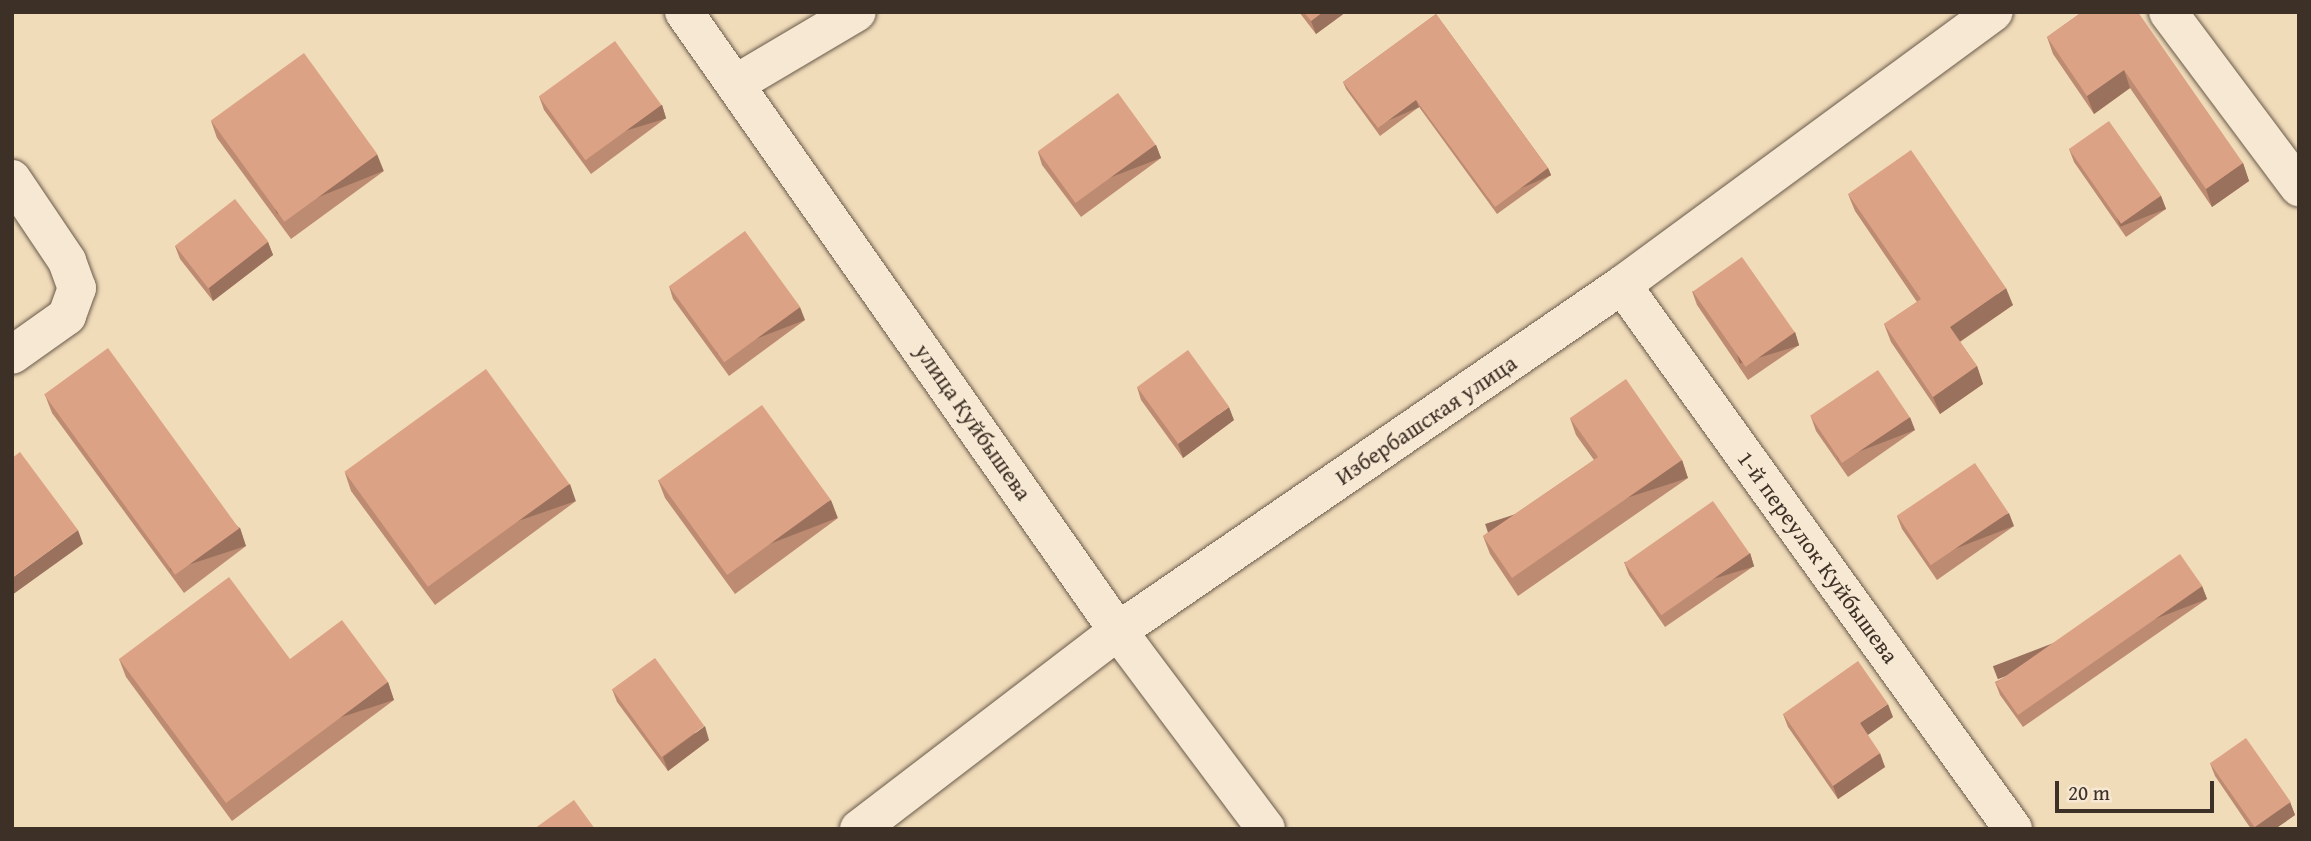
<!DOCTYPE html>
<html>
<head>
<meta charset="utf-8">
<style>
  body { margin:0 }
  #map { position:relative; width:2311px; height:841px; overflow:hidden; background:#f1dcba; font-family:"Gentium Book Plus",serif }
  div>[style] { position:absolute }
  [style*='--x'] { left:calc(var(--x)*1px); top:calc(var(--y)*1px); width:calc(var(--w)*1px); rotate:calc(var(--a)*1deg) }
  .roads { filter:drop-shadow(0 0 2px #6a5b4b) drop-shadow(0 0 2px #6a5b4b) }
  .street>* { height:38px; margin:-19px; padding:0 19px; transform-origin:19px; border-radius:19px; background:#f6e8d2 }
  .secondary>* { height:38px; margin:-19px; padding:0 19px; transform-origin:19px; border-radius:19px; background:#f6e8d2 }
  .wall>* { inset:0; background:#bd8b72 }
  .shaded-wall>* { inset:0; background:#9a715d; transform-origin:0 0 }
  .building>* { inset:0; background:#dca285; transform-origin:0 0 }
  span { translate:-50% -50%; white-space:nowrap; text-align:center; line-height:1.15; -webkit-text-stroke:7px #f6e8d2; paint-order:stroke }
  .street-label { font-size:23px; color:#3d3026 }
  .frame { position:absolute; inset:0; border:14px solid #3d3026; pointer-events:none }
  .scale { position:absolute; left:2055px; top:781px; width:159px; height:32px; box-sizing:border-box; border:4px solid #3d3026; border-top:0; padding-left:9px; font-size:21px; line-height:24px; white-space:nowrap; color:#3d3026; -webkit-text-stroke:5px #f6e8d2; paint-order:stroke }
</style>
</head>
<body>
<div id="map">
  <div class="roads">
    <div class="street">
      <i style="--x:2168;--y:12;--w:219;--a:53.2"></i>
      <i style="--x:737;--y:83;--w:139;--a:-30.6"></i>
      <i style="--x:12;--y:179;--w:99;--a:56.1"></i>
      <i style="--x:67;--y:261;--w:29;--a:70"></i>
      <i style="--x:77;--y:288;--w:30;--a:110"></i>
      <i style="--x:67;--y:316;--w:67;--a:144.7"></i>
      <i style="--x:1622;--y:285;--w:670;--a:54.29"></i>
      <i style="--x:859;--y:829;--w:326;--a:-37.4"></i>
      <i style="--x:1118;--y:631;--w:611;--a:-34.47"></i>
      <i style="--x:1622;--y:285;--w:461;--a:-36.3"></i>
    </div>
    <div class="secondary">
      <i style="--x:684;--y:12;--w:756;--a:54.96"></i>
      <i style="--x:1118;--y:631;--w:247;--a:53.2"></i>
    </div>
  </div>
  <div class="wall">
    <i style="clip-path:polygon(1299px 12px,1346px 12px,1316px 34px)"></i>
    <i style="clip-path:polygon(2082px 12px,2243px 163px,2249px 181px,2212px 207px,2130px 88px,2094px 114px,2053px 54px,2047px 37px)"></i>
    <i style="clip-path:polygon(1436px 14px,1548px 168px,1551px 175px,1497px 214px,1419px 107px,1380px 136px,1346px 89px,1343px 82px)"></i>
    <i style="clip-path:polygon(539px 96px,662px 105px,666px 118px,591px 174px,544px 110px)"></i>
    <i style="clip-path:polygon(211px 121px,384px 171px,291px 239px,217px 138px)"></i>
    <i style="clip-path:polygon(1156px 145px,1161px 158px,1081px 217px,1042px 165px,1038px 152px)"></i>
    <i style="clip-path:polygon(2069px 149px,2161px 196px,2166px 209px,2126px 237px,2074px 162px)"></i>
    <i style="clip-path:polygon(1848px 194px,2013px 305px,1960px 342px,1977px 366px,1983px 384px,1940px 414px,1891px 342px,1884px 324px,1917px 302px,1855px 211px)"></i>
    <i style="clip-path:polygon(268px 242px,273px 255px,213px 301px,180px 259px,175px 246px)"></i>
    <i style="clip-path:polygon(669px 286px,805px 320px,729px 376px,673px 299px)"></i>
    <i style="clip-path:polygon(1692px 291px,1795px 332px,1799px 345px,1748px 380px,1697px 305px)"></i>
    <i style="clip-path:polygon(1137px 387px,1234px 420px,1183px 458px,1141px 400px)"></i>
    <i style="clip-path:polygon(45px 395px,240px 528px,246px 546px,184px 593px,52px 413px)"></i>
    <i style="clip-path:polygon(1811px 417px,1915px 430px,1848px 477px,1816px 431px)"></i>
    <i style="clip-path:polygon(1570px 418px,1682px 460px,1688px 478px,1518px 596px,1490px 554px,1483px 536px,1594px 460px,1576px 435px)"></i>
    <i style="clip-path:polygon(345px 473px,576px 501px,435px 605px,351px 491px)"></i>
    <i style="clip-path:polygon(658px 480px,838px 518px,735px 594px,665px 498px)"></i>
    <i style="clip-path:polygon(1897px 516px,2014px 526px,1937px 580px,1902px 529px)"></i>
    <i style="clip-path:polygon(1750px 553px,1754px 566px,1665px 627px,1629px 575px,1624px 562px)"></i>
    <i style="clip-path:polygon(2202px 586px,2207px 599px,2023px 727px,2000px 695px,1995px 682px)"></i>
    <i style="clip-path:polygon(119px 659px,290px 659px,388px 682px,394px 700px,232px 821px,126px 677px)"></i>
    <i style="clip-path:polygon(612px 689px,709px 740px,668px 771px,617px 702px)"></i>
    <i style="clip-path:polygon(1783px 714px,1893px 717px,1867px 735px,1885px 767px,1838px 799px,1788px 727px)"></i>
    <i style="clip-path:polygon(2210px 763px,2290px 802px,2295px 815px,2275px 829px,2251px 829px,2215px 776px)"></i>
  </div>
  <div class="shaded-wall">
    <i style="clip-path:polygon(1323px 12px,1346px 12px,1316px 34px,1311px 21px)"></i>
    <i style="clip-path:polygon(2124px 70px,2130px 88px,2094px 114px,2087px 96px)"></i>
    <i style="left:1416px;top:100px;width:8px;height:47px;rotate:67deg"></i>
    <i style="left:662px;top:105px;width:14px;height:94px;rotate:73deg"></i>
    <i style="left:1156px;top:145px;width:14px;height:99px;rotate:69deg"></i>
    <i style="left:377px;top:154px;width:18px;height:115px;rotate:68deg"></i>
    <i style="clip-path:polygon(2243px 163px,2249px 181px,2212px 207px,2206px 189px)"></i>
    <i style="left:1548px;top:168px;width:8px;height:66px;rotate:67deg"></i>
    <i style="left:2161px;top:196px;width:14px;height:49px;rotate:69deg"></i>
    <i style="clip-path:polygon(268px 242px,273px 255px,213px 301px,209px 288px)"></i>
    <i style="clip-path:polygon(2006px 288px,2013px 305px,1956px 344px,1950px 327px)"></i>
    <i style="left:800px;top:307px;width:14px;height:94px;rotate:69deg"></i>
    <i style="left:1795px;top:332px;width:14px;height:62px;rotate:73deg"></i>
    <i style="clip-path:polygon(1977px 366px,1983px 384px,1940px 414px,1933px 397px)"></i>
    <i style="clip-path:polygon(1229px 407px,1234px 420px,1183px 458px,1178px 444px)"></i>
    <i style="left:1910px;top:417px;width:14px;height:82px;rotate:69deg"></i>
    <i style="left:1682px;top:460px;width:19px;height:207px;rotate:72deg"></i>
    <i style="left:570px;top:484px;width:18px;height:175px;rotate:71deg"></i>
    <i style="left:831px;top:500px;width:19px;height:127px;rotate:69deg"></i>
    <i style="left:2009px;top:513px;width:14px;height:93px;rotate:69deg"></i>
    <i style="left:240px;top:528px;width:19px;height:79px;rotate:72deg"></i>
    <i style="clip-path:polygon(78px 530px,83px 544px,12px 595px,12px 578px)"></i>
    <i style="left:1750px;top:553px;width:14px;height:108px;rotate:73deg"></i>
    <i style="left:2202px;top:586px;width:14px;height:224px;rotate:69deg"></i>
    <i style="left:388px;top:682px;width:19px;height:202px;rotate:72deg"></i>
    <i style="clip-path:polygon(1888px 704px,1893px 717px,1865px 737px,1860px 723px)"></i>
    <i style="clip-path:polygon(705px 726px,709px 740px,668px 771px,663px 757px)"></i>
    <i style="clip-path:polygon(1880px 753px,1885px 767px,1838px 799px,1833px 786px)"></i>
    <i style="clip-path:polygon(2290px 802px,2295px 815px,2275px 829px,2255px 829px,2254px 827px)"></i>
  </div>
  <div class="building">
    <i style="clip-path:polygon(1304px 12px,1323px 12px,1311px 21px)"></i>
    <i style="clip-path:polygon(2082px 12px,2138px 12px,2243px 163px,2206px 189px,2124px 70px,2087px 96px,2047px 37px)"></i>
    <i style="clip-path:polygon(1436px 14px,1548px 168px,1495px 207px,1416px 100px,1378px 128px,1343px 82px)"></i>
    <i style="left:615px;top:41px;width:79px;height:94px;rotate:54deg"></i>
    <i style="left:304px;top:53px;width:125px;height:115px;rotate:54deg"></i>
    <i style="left:1118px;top:93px;width:64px;height:99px;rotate:54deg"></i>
    <i style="left:2109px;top:121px;width:91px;height:49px;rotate:55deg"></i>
    <i style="clip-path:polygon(1911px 150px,2006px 288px,1950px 327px,1977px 366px,1933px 397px,1884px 324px,1921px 299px,1848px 194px)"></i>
    <i style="left:235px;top:199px;width:54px;height:76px;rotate:52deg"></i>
    <i style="left:745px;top:231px;width:94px;height:94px;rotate:54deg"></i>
    <i style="left:1742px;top:257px;width:92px;height:60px;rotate:55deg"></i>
    <i style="left:108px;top:348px;width:223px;height:79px;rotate:54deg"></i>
    <i style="left:1188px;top:350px;width:70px;height:63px;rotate:54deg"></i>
    <i style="left:486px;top:369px;width:142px;height:175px;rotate:54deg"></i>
    <i style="left:1878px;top:370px;width:57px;height:82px;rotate:56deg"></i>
    <i style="clip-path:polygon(1626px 379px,1682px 460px,1512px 578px,1483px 536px,1598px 457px,1570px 418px)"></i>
    <i style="left:762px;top:405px;width:117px;height:128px;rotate:54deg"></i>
    <i style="clip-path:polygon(20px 452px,78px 530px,12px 578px,12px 458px)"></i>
    <i style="left:1975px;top:463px;width:60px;height:94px;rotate:56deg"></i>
    <i style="left:1713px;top:501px;width:64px;height:108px;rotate:55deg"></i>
    <i style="left:2180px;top:554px;width:39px;height:225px;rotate:55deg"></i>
    <i style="clip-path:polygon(229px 577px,290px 659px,342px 620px,388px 682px,226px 803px,119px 659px)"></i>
    <i style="left:655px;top:658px;width:84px;height:53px;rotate:54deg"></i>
    <i style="clip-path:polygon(1858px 661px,1888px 704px,1860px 723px,1880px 753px,1833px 786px,1783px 714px)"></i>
    <i style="left:2246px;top:738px;width:78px;height:44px;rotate:55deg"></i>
    <i style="clip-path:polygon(574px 800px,595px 829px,534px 829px)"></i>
  </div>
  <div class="street-label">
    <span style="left:1426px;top:420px;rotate:-34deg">Избербашская улица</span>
    <span style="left:973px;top:422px;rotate:55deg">улица Куйбышева</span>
    <span style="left:1818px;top:557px;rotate:54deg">1-й переулок Куйбышева</span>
  </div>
  <div class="frame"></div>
  <div class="scale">20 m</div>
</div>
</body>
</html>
